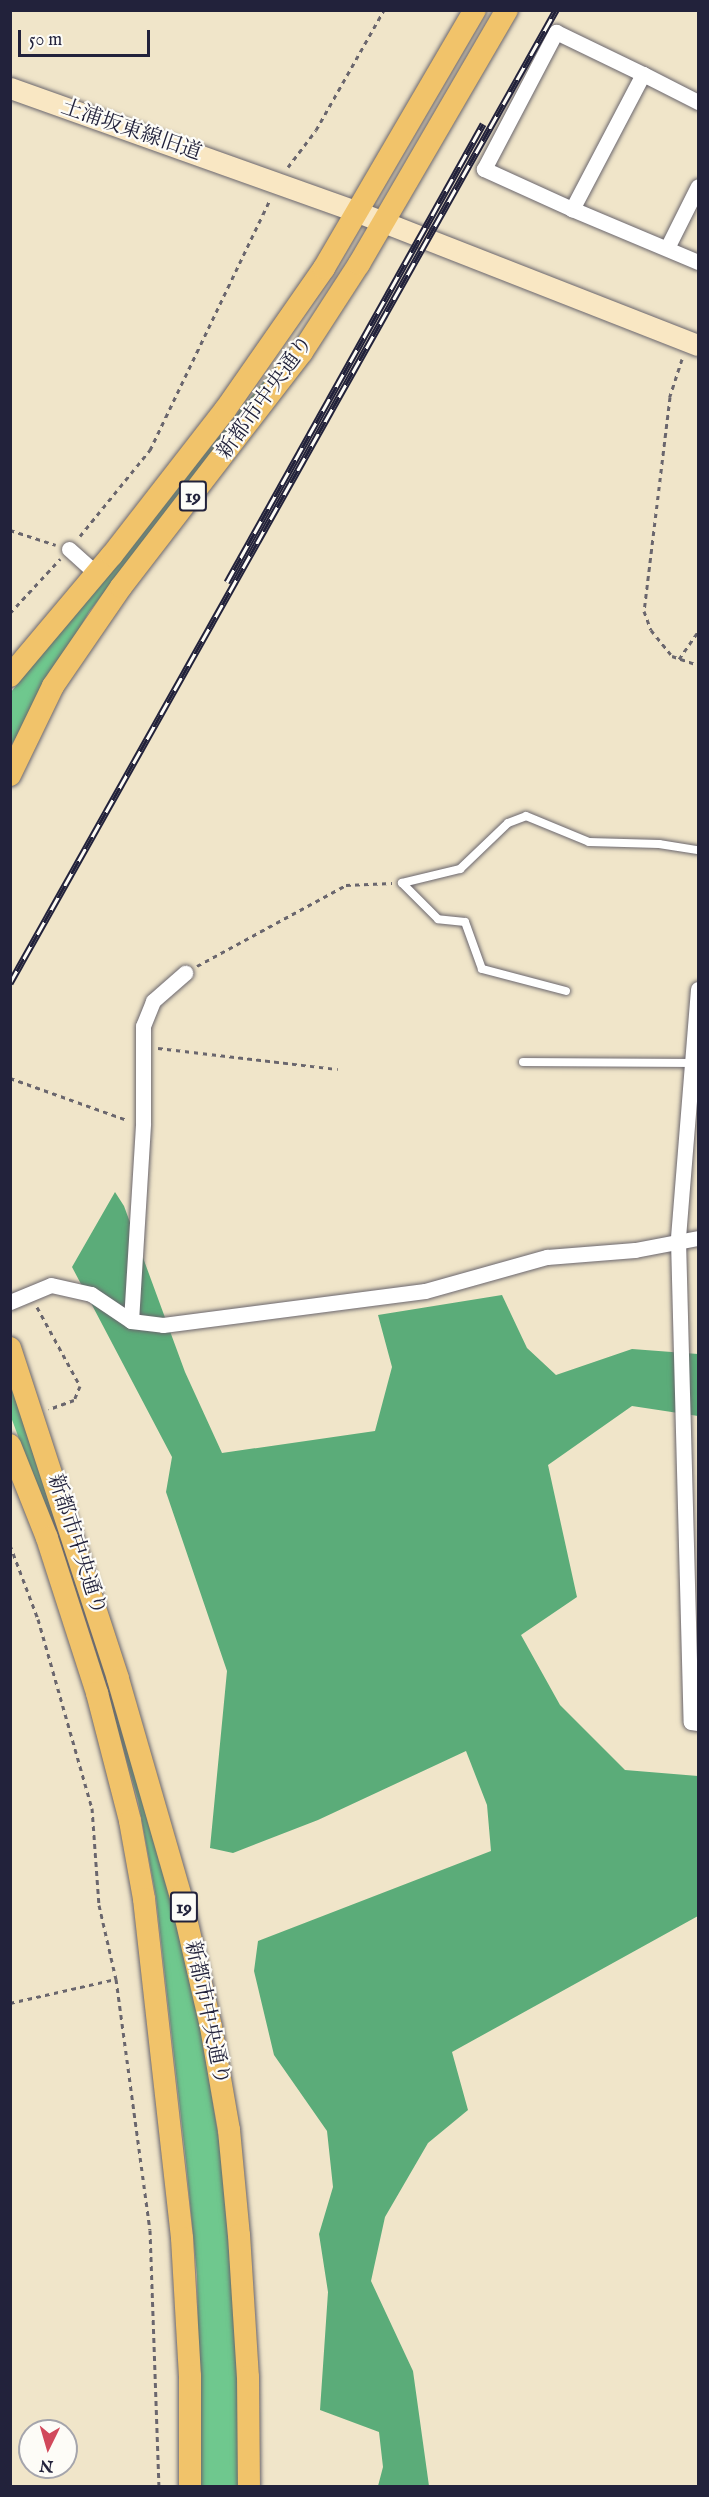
<!DOCTYPE html>
<html>
<head>
<meta charset="utf-8">
<style>
  body { margin:0 }
  #map { position:relative; width:709px; height:2497px; overflow:hidden; background:#f0e5c9; font-family:"IM FELL English","Noto Serif JP",serif }
  div>[style] { position:absolute }
  [style*='--x'] { left:calc(var(--x)*1px); top:calc(var(--y)*1px); width:calc(var(--w)*1px); rotate:calc(var(--a)*1deg) }
  .green>* { inset:0; background:#6fc88e }
  .forest>* { inset:0; background:#5bac79 }
  .path>* { height:3px; margin-top:-1.5px; transform-origin:0; background:repeating-linear-gradient(90deg,#6a666d 0 4.5px,transparent 0 9px) }
  .roads { filter:drop-shadow(0 0 2px #6a666d) drop-shadow(0 0 2px #6a666d) }
  .lane>* { height:8px; margin:-4px; padding:0 4px; transform-origin:4px; border-radius:4px; background:#fff }
  .street>* { height:15px; margin:-7.5px; padding:0 7.5px; transform-origin:7.5px; border-radius:7.5px; background:#fff }
  .secondary>* { height:21px; margin:-10.5px; padding:0 10.5px; transform-origin:10.5px; border-radius:10.5px; background:#f9e7c3 }
  .primary>* { height:22px; margin:-11px; padding:0 11px; transform-origin:11px; border-radius:11px; background:#f1c36a }
  .rail>* { height:7px; margin-top:-3.5px; transform-origin:0; background:repeating-linear-gradient(90deg,#fdfcf7 0 14px,#22223b 0 28px); box-sizing:border-box; border-block:2px solid #22223b }
  span { translate:-50% -50%; white-space:nowrap; text-align:center; line-height:1.15; -webkit-text-stroke:4.5px #fdfcf7; paint-order:stroke }
  .shield-label span { padding:2px 4px; background:#fdfcf7; border:2px solid; border-radius:4px; -webkit-text-stroke-width:0 }
  .shield-label { font-size:20px; color:#22223b; font-weight:700 }
  .street-label { font-size:21px; color:#22223b }
  .frame { position:absolute; inset:0; border:12px solid #22223b; pointer-events:none }
  .north { position:absolute; left:18px; top:2419px; width:60px; height:60px; box-sizing:border-box; background:#fdfcf7; border:2px solid #a5a5ac; border-radius:50%; rotate:185deg; font-size:16px; font-weight:700; line-height:24px; text-align:center; color:#22223b }
  .north::after { content:''; display:block; margin:auto; width:21px; height:27px; background:#d1495b; clip-path:polygon(50% 0,100% 100%,50% 72%,0 100%) }
  .scale { position:absolute; left:18px; top:30px; width:132px; height:27px; box-sizing:border-box; border:3px solid #22223b; border-top:0; padding-left:8px; font-size:18px; line-height:21px; white-space:nowrap; color:#22223b; -webkit-text-stroke:4px #fdfcf7; paint-order:stroke }
</style>
</head>
<body>
<div id="map">
  <div class="green">
    <i style="clip-path:polygon(343px 270px,296px 345px,89px 612px,11px 746px,11px 692px,294px 344px)"></i>
    <i style="clip-path:polygon(10px 1378px,92px 1627px,170px 1894px,200px 2024px,222px 2159px,241px 2407px,240px 2486px,201px 2486px,197px 2275px,186px 2162px,156px 1897px,138px 1800px,89px 1628px,11px 1417px)"></i>
  </div>
  <div class="forest">
    <i style="clip-path:polygon(115px 1192px,124px 1206px,185px 1372px,222px 1453px,375px 1431px,392px 1367px,378px 1315px,502px 1295px,527px 1348px,556px 1375px,632px 1349px,698px 1354px,698px 1416px,632px 1406px,548px 1465px,577px 1597px,521px 1635px,560px 1705px,625px 1770px,698px 1776px,698px 1916px,452px 2052px,468px 2110px,428px 2143px,385px 2217px,371px 2281px,413px 2371px,429px 2486px,378px 2486px,383px 2467px,379px 2432px,320px 2410px,328px 2292px,319px 2234px,333px 2187px,327px 2131px,274px 2055px,254px 1971px,258px 1941px,491px 1851px,487px 1805px,466px 1751px,318px 1820px,233px 1853px,210px 1848px,227px 1671px,166px 1492px,172px 1457px,72px 1267px)"></i>
  </div>
  <div class="path">
    <i style="--x:288;--y:167;--w:46;--a:-52.9"></i>
    <i style="--x:316;--y:130;--w:138;--a:-60.5"></i>
    <i style="--x:682;--y:359;--w:40;--a:108"></i>
    <i style="--x:670;--y:397;--w:216;--a:96.9"></i>
    <i style="--x:644;--y:611;--w:20;--a:70"></i>
    <i style="--x:651;--y:630;--w:33;--a:51"></i>
    <i style="--x:672;--y:656;--w:28;--a:19"></i>
    <i style="--x:10;--y:530;--w:48;--a:18.1"></i>
    <i style="--x:80;--y:536;--w:111;--a:-50.9"></i>
    <i style="--x:150;--y:450;--w:278;--a:-64.4"></i>
    <i style="--x:10;--y:613;--w:74;--a:-47.2"></i>
    <i style="--x:679;--y:659;--w:33;--a:-55"></i>
    <i style="--x:197;--y:966;--w:170;--a:-28.5"></i>
    <i style="--x:346;--y:885;--w:46;--a:-2.5"></i>
    <i style="--x:158;--y:1048;--w:181;--a:6.7"></i>
    <i style="--x:10;--y:1078;--w:124;--a:19.7"></i>
    <i style="--x:37;--y:1307;--w:90;--a:61.4"></i>
    <i style="--x:80;--y:1386;--w:15;--a:113"></i>
    <i style="--x:74;--y:1400;--w:27;--a:160"></i>
    <i style="--x:10;--y:1545;--w:79;--a:69.3"></i>
    <i style="--x:38;--y:1619;--w:197;--a:74.1"></i>
    <i style="--x:92;--y:1808;--w:97;--a:85.9"></i>
    <i style="--x:99;--y:1905;--w:76;--a:77.1"></i>
    <i style="--x:116;--y:1979;--w:253;--a:82.3"></i>
    <i style="--x:150;--y:2230;--w:256;--a:88"></i>
    <i style="--x:10;--y:2003;--w:109;--a:-12.8"></i>
  </div>
  <div class="roads">
    <div class="lane">
      <i style="--x:566;--y:991;--w:87;--a:-165.3"></i>
      <i style="--x:482;--y:969;--w:50;--a:-109.9"></i>
      <i style="--x:465;--y:922;--w:27;--a:-174"></i>
      <i style="--x:438;--y:919;--w:51;--a:-135"></i>
      <i style="--x:402;--y:883;--w:60;--a:-13.6"></i>
      <i style="--x:460;--y:869;--w:66;--a:-43.8"></i>
      <i style="--x:508;--y:823;--w:19;--a:-21"></i>
      <i style="--x:526;--y:816;--w:68;--a:22.4"></i>
      <i style="--x:589;--y:842;--w:70;--a:1.6"></i>
      <i style="--x:659;--y:844;--w:39;--a:9"></i>
      <i style="--x:523;--y:1062;--w:169;--a:0.3"></i>
    </div>
    <div class="street">
      <i style="--x:643;--y:74;--w:153;--a:117.7"></i>
      <i style="--x:572;--y:209;--w:97;--a:-155.6"></i>
      <i style="--x:484;--y:169;--w:155;--a:-62.3"></i>
      <i style="--x:556;--y:32;--w:97;--a:25.8"></i>
      <i style="--x:643;--y:74;--w:62;--a:27"></i>
      <i style="--x:572;--y:209;--w:137;--a:22.8"></i>
      <i style="--x:667;--y:248;--w:69;--a:-63.4"></i>
      <i style="--x:69;--y:549;--w:36;--a:42"></i>
      <i style="--x:698;--y:989;--w:252;--a:94.6"></i>
      <i style="--x:678;--y:1240;--w:482;--a:88.5"></i>
      <i style="--x:691;--y:1722;--w:7;--a:8"></i>
      <i style="--x:10;--y:1302;--w:44;--a:-22.5"></i>
      <i style="--x:51;--y:1285;--w:41;--a:12.7"></i>
      <i style="--x:91;--y:1294;--w:48;--a:34"></i>
      <i style="--x:131;--y:1321;--w:32;--a:7"></i>
      <i style="--x:163;--y:1325;--w:264;--a:-7.4"></i>
      <i style="--x:425;--y:1291;--w:127;--a:-15.6"></i>
      <i style="--x:547;--y:1257;--w:88;--a:-4.5"></i>
      <i style="--x:635;--y:1250;--w:64;--a:-10.8"></i>
      <i style="--x:131;--y:1321;--w:198;--a:-86.5"></i>
      <i style="--x:143;--y:1123;--w:97;--a:-90"></i>
      <i style="--x:143;--y:1026;--w:27;--a:-68"></i>
      <i style="--x:153;--y:1001;--w:43;--a:-41.2"></i>
    </div>
    <div class="secondary">
      <i style="--x:10;--y:88;--w:369;--a:19.6"></i>
      <i style="--x:358;--y:212;--w:365;--a:21.4"></i>
    </div>
    <div class="primary">
      <i style="--x:10;--y:676;--w:158;--a:-49.9"></i>
      <i style="--x:112;--y:555;--w:184;--a:-52.1"></i>
      <i style="--x:225;--y:410;--w:173;--a:-55.1"></i>
      <i style="--x:324;--y:268;--w:299;--a:-59.7"></i>
      <i style="--x:10;--y:775;--w:99;--a:-64.2"></i>
      <i style="--x:53;--y:686;--w:120;--a:-55.5"></i>
      <i style="--x:121;--y:587;--w:297;--a:-52.4"></i>
      <i style="--x:302;--y:352;--w:105;--a:-57.1"></i>
      <i style="--x:359;--y:264;--w:294;--a:-59.8"></i>
      <i style="--x:10;--y:1348;--w:348;--a:71.9"></i>
      <i style="--x:118;--y:1679;--w:227;--a:73.9"></i>
      <i style="--x:181;--y:1897;--w:133;--a:77"></i>
      <i style="--x:211;--y:2027;--w:105;--a:80.1"></i>
      <i style="--x:229;--y:2130;--w:105;--a:84.6"></i>
      <i style="--x:239;--y:2235;--w:142;--a:86.4"></i>
      <i style="--x:248;--y:2377;--w:109;--a:89.5"></i>
      <i style="--x:10;--y:1445;--w:100;--a:68.3"></i>
      <i style="--x:47;--y:1538;--w:163;--a:72.1"></i>
      <i style="--x:97;--y:1693;--w:132;--a:75.5"></i>
      <i style="--x:130;--y:1821;--w:79;--a:79.8"></i>
      <i style="--x:144;--y:1899;--w:341;--a:83.6"></i>
      <i style="--x:182;--y:2238;--w:138;--a:86.7"></i>
      <i style="--x:190;--y:2376;--w:110;--a:90"></i>
    </div>
  </div>
  <div class="rail">
    <i style="--x:227;--y:582;--w:525;--a:-60.8"></i>
    <i style="--x:10;--y:983;--w:1116;--a:-60.7"></i>
  </div>
  <div class="shield-label">
    <span style="left:193px;top:496px">19</span>
    <span style="left:184px;top:1907px">19</span>
  </div>
  <div class="street-label">
    <span style="left:131px;top:131px;rotate:19deg">土浦坂東線旧道</span>
    <span style="left:266px;top:398px;rotate:-54deg">新都市中央通り</span>
    <span style="left:76px;top:1545px;rotate:72deg">新都市中央通り</span>
    <span style="left:206px;top:2013px;rotate:78deg">新都市中央通り</span>
  </div>
  <div class="frame"></div>
  <div class="north">N</div>
  <div class="scale">50 m</div>
</div>
</body>
</html>
